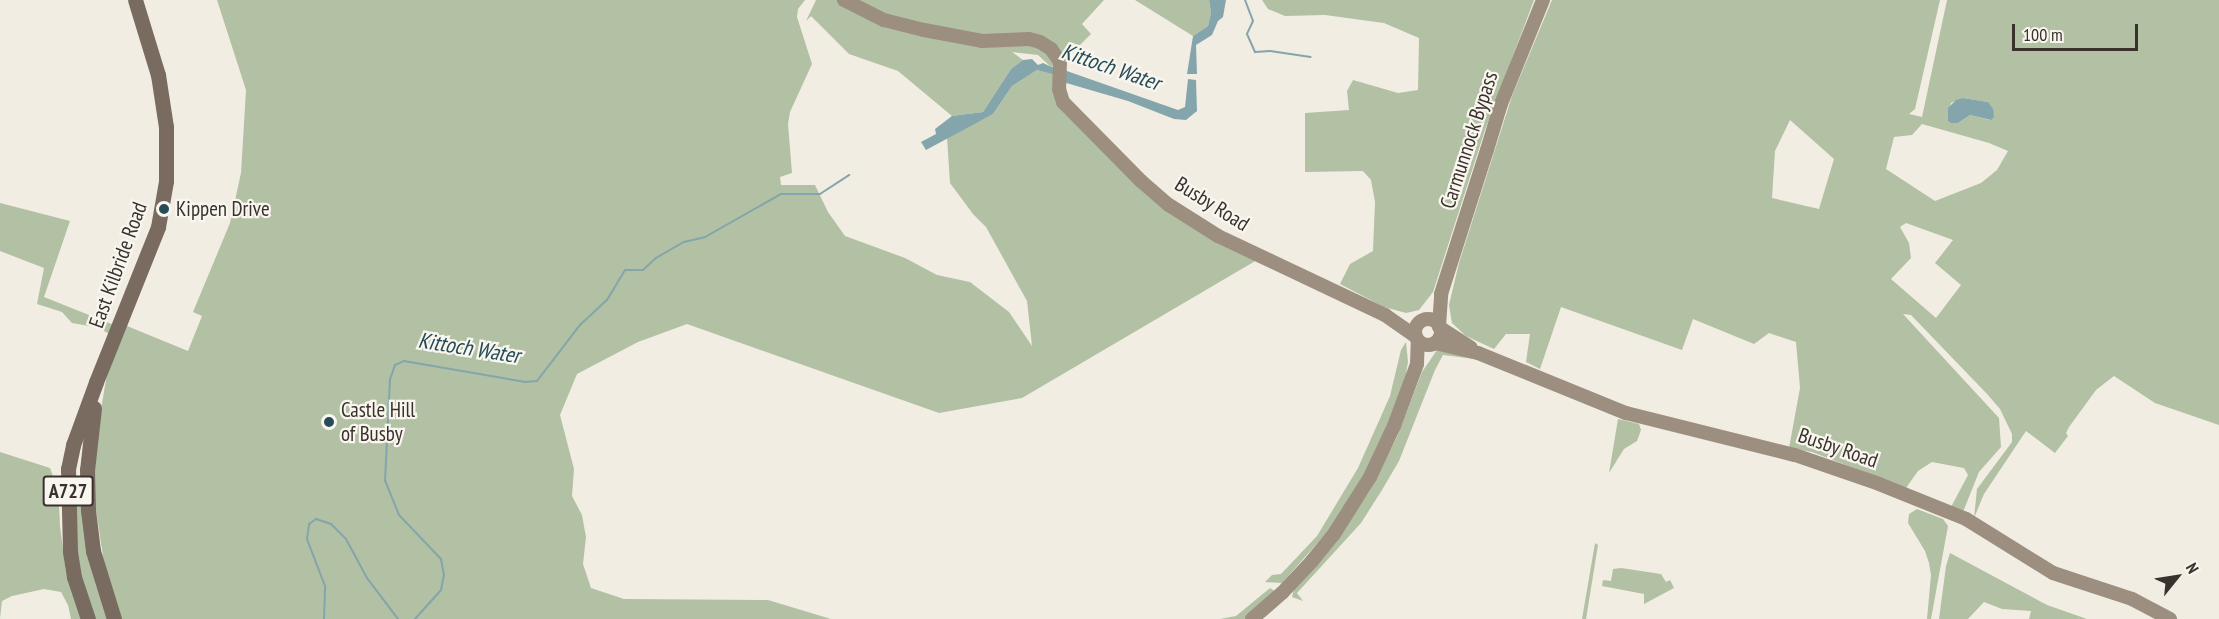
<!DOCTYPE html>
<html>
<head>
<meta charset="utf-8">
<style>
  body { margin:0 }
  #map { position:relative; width:2219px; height:619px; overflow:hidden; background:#f2ede3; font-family:"PT Sans Narrow",sans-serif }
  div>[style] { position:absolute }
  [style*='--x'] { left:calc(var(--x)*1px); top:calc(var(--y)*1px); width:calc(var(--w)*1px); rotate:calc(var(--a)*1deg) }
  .green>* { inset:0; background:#b2c0a3 }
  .water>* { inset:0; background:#84a5ac }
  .stream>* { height:2px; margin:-1px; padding:0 1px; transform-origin:1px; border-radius:1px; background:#84a5ac }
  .secondary>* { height:14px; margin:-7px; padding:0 7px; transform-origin:7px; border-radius:7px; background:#9d8f80 }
  .secondary>.ring { margin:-7px; padding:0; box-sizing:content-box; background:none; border:14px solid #9d8f80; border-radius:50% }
  .primary>* { height:15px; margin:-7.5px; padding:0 7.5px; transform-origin:7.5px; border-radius:7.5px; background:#796b5f }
  .dots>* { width:16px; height:16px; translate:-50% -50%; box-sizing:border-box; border:3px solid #f9f6ef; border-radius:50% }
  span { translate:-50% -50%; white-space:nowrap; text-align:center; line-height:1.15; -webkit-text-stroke:4.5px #f9f6ef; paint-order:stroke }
  .shield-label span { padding:2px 4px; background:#f9f6ef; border:2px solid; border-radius:4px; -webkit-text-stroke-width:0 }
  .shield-label { font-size:20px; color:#39322c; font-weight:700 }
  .street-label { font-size:21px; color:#39322c }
  .poi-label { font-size:21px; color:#39322c }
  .left { translate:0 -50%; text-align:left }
  .water-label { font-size:22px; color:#264d57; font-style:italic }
  .north { position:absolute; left:2147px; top:547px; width:60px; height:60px; -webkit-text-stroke:4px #f9f6ef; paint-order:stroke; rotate:60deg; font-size:16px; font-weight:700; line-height:24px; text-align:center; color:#39322c }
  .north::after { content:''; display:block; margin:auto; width:21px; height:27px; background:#39322c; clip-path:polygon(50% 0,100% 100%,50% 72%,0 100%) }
  .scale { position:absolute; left:2012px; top:24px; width:126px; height:27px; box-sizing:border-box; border:3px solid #39322c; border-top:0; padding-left:8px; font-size:18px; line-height:21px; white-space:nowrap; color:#39322c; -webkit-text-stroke:4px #f9f6ef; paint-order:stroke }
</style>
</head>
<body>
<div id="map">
  <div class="green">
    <i style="clip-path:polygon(217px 0,805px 0,798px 9px,797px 17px,812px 64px,790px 112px,788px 124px,792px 173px,780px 177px,781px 185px,815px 185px,828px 212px,845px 236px,905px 258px,937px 275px,970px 282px,1009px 312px,1032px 346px,1027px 301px,986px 227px,973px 214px,950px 183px,947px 137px,993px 114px,1012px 86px,1037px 70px,1055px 75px,1052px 87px,1058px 106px,1139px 187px,1257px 260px,1022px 398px,939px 413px,687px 324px,638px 342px,577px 374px,560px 415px,574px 469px,572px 496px,582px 515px,586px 537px,583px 564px,591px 588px,624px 599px,768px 600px,831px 619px,122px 619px,104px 563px,94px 496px,94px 450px,107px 374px,127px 326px,188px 351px,202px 316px,193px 312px,230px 223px,241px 173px,246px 90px)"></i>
    <i style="clip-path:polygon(816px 0,1104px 0,1082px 24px,1091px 34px,1067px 58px,1051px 67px,1038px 55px,1012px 52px,1023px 60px,1011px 69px,983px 112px,952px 116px,898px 71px,849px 54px,811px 16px,806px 21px)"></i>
    <i style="clip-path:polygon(1135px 0,1209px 0,1211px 13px,1208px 26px,1193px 36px)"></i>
    <i style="clip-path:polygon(1262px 0,1534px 0,1485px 130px,1433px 292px,1419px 310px,1406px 313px,1384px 307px,1340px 284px,1350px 264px,1373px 251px,1375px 202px,1371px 180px,1363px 171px,1305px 172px,1305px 113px,1349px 110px,1347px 91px,1353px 80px,1398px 93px,1418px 90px,1419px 38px,1384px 23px,1325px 15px,1285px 16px,1268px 9px)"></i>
    <i style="clip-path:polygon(evenodd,1552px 0,1940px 0,1915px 109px,1909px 114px,1922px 117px,1947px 0,2219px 0,2219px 425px,2155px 403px,2114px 376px,2096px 390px,2069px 427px,2066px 433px,2068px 436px,2055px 453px,2026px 431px,1984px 494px,1974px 518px,1977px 489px,2012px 442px,2012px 434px,2000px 409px,1988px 395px,1911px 315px,1903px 314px,1999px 418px,2001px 447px,1979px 472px,1963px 512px,1951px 507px,1968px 475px,1964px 468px,1932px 462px,1918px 471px,1906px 488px,1812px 452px,1789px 448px,1800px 388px,1796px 342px,1769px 333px,1754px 344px,1693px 319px,1682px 350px,1561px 307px,1540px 369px,1526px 362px,1530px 334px,1506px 334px,1494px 349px,1466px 336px,1452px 323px,1449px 305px,1459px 263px,1512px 96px,1552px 0,1963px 98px,1988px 102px,1990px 120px,1970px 115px,1958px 123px,1948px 121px,1951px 103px,1963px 98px,1552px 0,1790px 120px,1834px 159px,1819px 209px,1772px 198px,1775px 151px,1790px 120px,1552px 0,1922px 124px,1989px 143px,2008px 151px,1997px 170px,1981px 183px,1935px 201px,1886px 169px,1894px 137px,1912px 135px,1922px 124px,1552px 0,1906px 223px,1953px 240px,1935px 263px,1961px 285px,1936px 318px,1891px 279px,1911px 258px,1909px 243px,1900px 227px,1906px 223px)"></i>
    <i style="clip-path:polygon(0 203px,70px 221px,44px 297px,114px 325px,110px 334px,95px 327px,72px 323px,62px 312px,37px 304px,44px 268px,0 251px)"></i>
    <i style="clip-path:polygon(1406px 342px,1408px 362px,1405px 379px,1386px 433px,1357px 487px,1336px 522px,1282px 583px,1265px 582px,1272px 575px,1281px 574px,1317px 536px,1358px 468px,1390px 396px,1401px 350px)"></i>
    <i style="clip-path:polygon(1437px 350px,1483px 360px,1443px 355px,1435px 370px,1399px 461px,1382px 490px,1361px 523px,1297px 593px,1303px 601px,1292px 597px,1294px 589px,1344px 529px,1370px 490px,1397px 437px,1422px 372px)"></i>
    <i style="clip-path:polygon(1618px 419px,1639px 424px,1641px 430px,1637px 441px,1624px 449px,1609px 473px)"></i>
    <i style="clip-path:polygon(0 452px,50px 468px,55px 482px,58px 482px,60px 526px,66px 572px,81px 619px,71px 619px,68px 605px,61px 592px,44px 589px,12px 596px,2px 601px,0 619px)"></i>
    <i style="clip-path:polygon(78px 476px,81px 479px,109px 619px,92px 619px,74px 549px,75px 477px)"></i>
    <i style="clip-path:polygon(1917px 509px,1943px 519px,1948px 526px,1931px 619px,1927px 619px,1931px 575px,1929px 563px,1925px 551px,1908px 523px,1909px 514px)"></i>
    <i style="clip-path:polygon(1595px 543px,1598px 545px,1586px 619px,1582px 619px)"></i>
    <i style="clip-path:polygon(1950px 553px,2047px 605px,2087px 619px,2029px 619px,2031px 611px,2002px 609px,1984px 602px,1968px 619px,1939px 619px,1946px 566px)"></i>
    <i style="clip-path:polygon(1621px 568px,1661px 574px,1666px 582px,1670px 580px,1674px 588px,1644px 604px,1644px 594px,1602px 586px,1603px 580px,1611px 581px,1613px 569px)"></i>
    <i style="clip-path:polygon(1270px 588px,1275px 591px,1245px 619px,1220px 619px,1236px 616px)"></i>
  </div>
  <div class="water">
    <i style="clip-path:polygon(1209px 0,1226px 0,1223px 17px,1218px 21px,1212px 35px,1196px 45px,1197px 74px,1187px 74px,1193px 36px,1208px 26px,1211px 13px)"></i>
    <i style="clip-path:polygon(1032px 59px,1038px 65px,1043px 63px,1056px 69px,1055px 75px,1037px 70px,1012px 86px,993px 114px,926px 150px,921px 142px,936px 134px,935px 129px,952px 116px,983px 112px,1011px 69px,1023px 60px)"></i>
    <i style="clip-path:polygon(1064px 70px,1178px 110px,1185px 107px,1188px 79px,1196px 80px,1197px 111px,1186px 120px,1174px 119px,1128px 101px,1063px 82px)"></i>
    <i style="clip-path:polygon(1963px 98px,1988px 102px,1993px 109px,1994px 117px,1991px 120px,1970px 115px,1958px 123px,1951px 123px,1948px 121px,1948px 108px,1956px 100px)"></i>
  </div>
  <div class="stream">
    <i style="--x:1245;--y:0;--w:22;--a:69"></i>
    <i style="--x:1253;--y:21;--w:14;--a:115"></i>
    <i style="--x:1247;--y:34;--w:20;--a:66"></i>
    <i style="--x:1255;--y:52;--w:15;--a:-4"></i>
    <i style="--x:1270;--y:51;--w:41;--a:8.3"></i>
    <i style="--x:324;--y:619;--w:33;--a:-88"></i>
    <i style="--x:325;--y:586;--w:50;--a:-111"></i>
    <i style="--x:307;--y:539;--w:15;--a:-82"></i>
    <i style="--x:309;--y:524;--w:9;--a:-36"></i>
    <i style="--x:316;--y:519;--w:16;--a:18"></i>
    <i style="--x:331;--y:524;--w:21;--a:45"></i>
    <i style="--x:346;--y:539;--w:44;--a:61.7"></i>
    <i style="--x:367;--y:578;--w:51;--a:52.9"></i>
    <i style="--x:415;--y:619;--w:39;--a:-48"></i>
    <i style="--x:441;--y:590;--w:15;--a:-79"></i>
    <i style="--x:444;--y:575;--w:16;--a:-101"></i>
    <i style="--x:441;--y:559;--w:61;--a:-133.7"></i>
    <i style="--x:399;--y:515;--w:37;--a:-112"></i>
    <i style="--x:385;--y:481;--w:102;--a:-87.2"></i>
    <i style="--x:390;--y:379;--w:15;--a:-70"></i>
    <i style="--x:395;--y:365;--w:10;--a:-24"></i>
    <i style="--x:404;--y:361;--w:123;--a:9.8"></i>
    <i style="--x:525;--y:382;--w:12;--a:-5"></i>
    <i style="--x:537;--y:381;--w:71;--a:-52.5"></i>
    <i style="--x:580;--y:325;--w:37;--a:-43"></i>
    <i style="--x:607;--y:300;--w:35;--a:-59"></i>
    <i style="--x:625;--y:270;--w:18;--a:0"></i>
    <i style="--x:643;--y:270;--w:18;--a:-43"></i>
    <i style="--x:656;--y:258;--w:32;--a:-30"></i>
    <i style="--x:684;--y:242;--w:22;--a:-13"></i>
    <i style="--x:705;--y:237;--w:87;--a:-29.5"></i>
    <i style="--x:781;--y:194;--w:39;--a:0"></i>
    <i style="--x:820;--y:194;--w:35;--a:-33"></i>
  </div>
  <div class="secondary">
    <i style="--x:844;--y:0;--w:45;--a:26.6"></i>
    <i style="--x:884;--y:20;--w:41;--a:14"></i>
    <i style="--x:924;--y:30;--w:59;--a:10.7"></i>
    <i style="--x:982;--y:41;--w:47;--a:-2.4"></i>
    <i style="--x:1029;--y:39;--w:11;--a:15"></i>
    <i style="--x:1040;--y:42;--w:13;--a:32"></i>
    <i style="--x:1051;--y:49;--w:16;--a:55"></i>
    <i style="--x:1060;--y:62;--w:27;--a:92"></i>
    <i style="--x:1059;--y:89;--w:14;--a:73"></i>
    <i style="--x:1063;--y:102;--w:111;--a:45.4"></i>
    <i style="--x:1141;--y:181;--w:37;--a:41"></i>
    <i style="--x:1169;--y:205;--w:58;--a:32.3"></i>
    <i style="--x:1218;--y:236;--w:185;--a:25.3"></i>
    <i style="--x:1385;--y:315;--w:38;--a:35"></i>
    <i class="ring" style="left:1415px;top:319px;width:12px;height:12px"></i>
    <i style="--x:1439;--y:326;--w:32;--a:-86"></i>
    <i style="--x:1441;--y:294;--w:151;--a:-72.3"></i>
    <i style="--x:1487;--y:150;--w:48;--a:-73.1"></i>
    <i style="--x:1501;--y:104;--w:112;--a:-68"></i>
    <i style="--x:1439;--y:327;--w:38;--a:33"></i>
    <i style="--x:1435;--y:343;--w:44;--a:13.1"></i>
    <i style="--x:1478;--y:353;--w:160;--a:22.1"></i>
    <i style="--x:1626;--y:413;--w:174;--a:14"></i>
    <i style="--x:1795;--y:455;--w:89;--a:19"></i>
    <i style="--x:1879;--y:484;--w:94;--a:21.9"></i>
    <i style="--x:1966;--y:519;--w:102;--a:31.8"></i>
    <i style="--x:2053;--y:573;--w:83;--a:18.2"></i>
    <i style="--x:2132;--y:599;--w:43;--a:27.8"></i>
    <i style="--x:1252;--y:619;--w:40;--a:-41"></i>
    <i style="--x:1282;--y:593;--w:44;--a:-46.8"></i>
    <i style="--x:1312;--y:561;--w:35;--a:-51"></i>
    <i style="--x:1334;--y:534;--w:67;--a:-57.7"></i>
    <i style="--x:1370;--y:477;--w:56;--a:-64.8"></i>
    <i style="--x:1394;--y:426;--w:66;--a:-69.6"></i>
    <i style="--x:1417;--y:364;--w:23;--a:-88"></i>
  </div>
  <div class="primary">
    <i style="--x:94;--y:408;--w:62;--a:96.4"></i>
    <i style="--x:87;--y:470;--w:40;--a:88.6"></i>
    <i style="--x:88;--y:510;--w:41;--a:83"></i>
    <i style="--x:93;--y:551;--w:71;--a:72.8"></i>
    <i style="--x:88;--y:619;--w:44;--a:-108.4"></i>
    <i style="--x:74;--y:577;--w:26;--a:-99"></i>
    <i style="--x:70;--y:551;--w:82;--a:-91.4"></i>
    <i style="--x:68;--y:469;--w:25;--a:-78"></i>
    <i style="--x:73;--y:445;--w:67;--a:-69.9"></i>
    <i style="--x:96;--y:382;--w:167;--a:-68.2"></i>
    <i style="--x:158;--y:227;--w:47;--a:-80.1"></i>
    <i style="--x:166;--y:181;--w:54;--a:-90"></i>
    <i style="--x:166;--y:127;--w:53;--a:-98.7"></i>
    <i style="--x:158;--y:75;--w:78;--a:-107"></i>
  </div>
  <div class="dots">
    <i style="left:164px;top:209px;background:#264d57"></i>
    <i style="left:329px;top:422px;background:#264d57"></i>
  </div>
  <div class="shield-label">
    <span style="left:68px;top:491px">A727</span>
  </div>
  <div class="street-label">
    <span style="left:1469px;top:140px;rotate:-72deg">Carmunnock Bypass</span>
    <span style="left:1212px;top:204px;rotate:32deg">Busby Road</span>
    <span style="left:118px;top:265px;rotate:-70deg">East Kilbride Road</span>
    <span style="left:1838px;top:448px;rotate:19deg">Busby Road</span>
  </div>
  <div class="poi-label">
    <span class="left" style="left:176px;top:209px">Kippen Drive</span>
    <span class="left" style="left:341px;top:422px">Castle Hill<br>of Busby</span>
  </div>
  <div class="water-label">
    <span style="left:1111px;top:67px;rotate:19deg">Kittoch Water</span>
    <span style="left:469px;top:348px;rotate:9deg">Kittoch Water</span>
  </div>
  <div class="north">N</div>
  <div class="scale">100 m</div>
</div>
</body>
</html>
